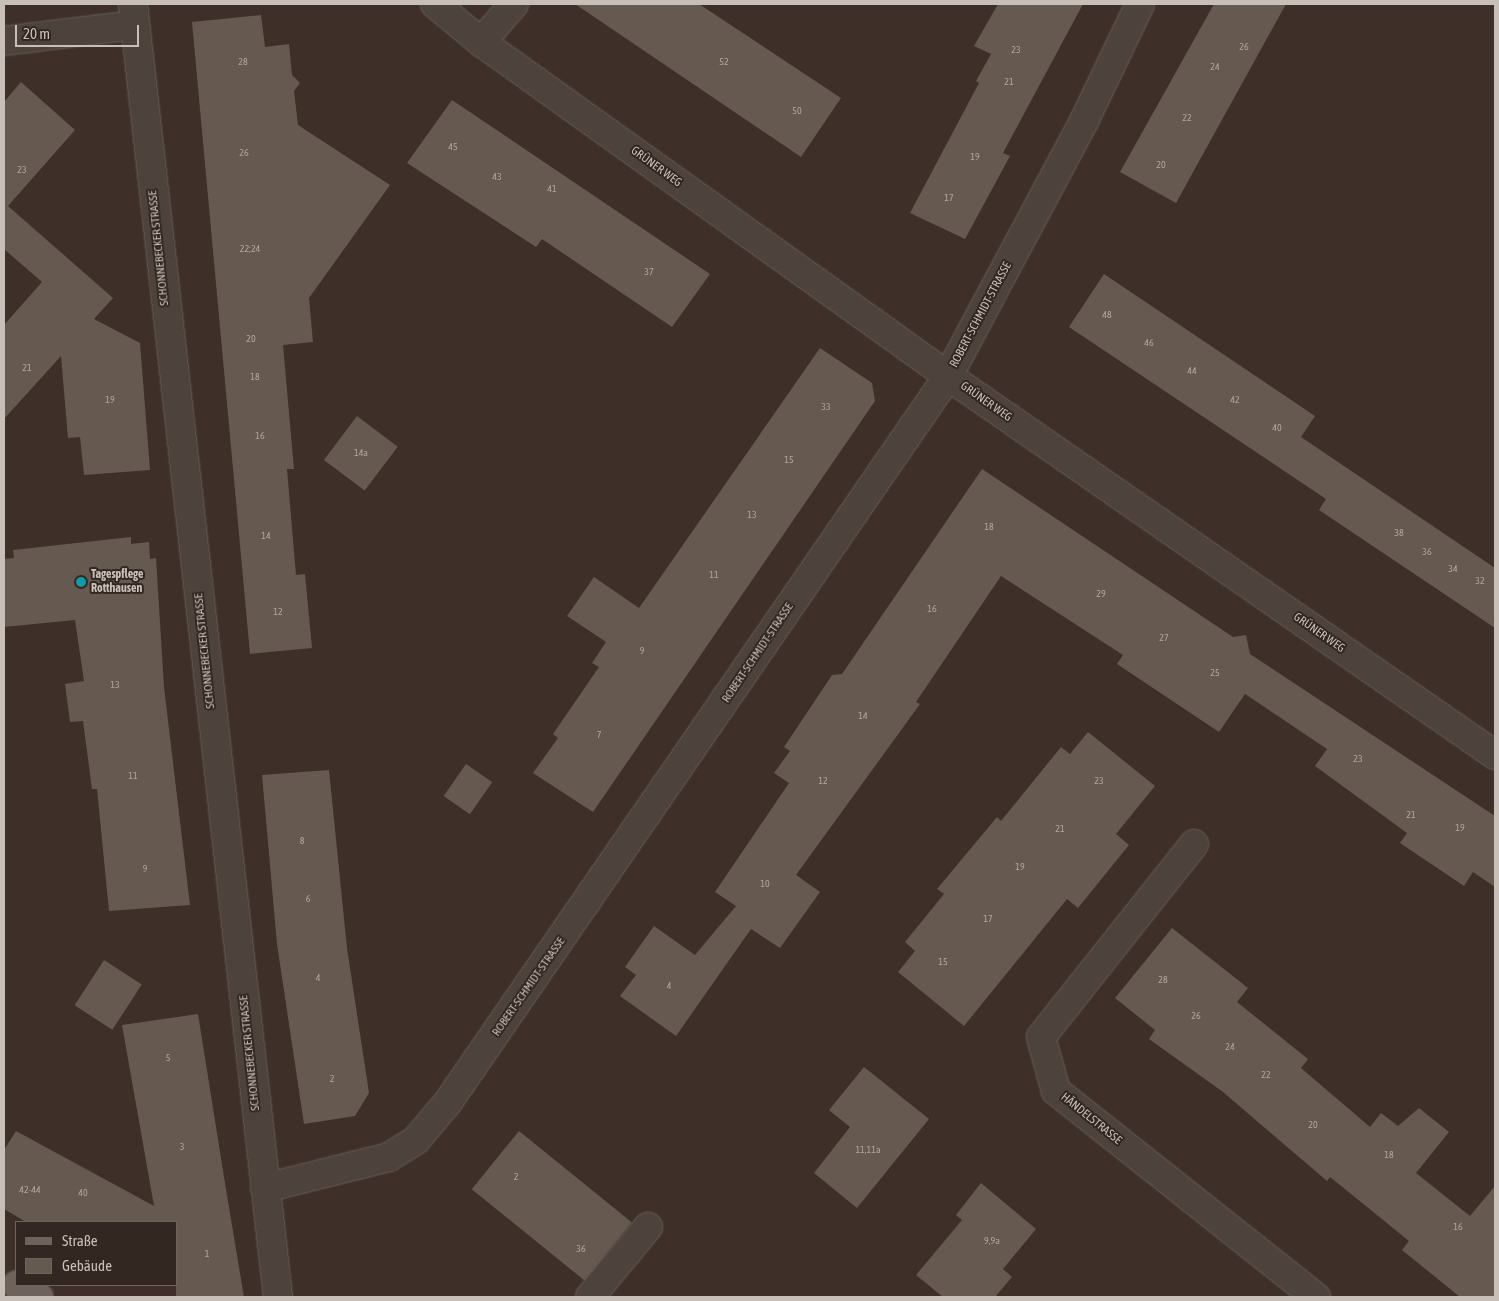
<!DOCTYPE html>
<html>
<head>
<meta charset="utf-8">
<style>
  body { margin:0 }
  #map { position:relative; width:1499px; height:1301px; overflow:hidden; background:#3e3028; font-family:"Asap Condensed",sans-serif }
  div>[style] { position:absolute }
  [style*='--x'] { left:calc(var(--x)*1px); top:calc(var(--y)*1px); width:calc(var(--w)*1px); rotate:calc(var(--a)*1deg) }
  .building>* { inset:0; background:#66594f; transform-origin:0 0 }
  .roads { filter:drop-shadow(0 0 1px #685e57) drop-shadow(0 0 1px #685e57) }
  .minor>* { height:28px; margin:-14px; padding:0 14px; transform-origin:14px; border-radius:14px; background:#4e433c }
  .major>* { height:28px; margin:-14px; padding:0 14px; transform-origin:14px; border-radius:14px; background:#6e625a }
  .dots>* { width:14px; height:14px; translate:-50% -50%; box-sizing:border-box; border:2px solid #332821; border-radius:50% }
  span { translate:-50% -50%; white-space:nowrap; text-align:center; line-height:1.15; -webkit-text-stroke:4px #332821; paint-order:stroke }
  .number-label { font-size:10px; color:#b0a69e }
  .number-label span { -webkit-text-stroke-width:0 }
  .street-label { font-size:12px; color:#c8bfb8 }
  .poi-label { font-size:12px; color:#c8bfb8; font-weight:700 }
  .left { translate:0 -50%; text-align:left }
  .frame { position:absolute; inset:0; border:5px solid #c8bfb8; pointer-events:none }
  .legend { position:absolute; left:15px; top:1221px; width:162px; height:65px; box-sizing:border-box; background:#332821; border:1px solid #6f645d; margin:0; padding:6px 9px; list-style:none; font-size:15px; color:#c8bfb8 }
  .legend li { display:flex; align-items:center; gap:10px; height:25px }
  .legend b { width:25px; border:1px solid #6f645d }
  .scale { position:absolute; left:15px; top:25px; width:124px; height:22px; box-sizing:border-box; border:2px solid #c8bfb8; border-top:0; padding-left:6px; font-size:15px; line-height:18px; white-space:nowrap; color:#c8bfb8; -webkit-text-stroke:4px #332821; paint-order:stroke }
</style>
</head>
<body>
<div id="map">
  <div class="building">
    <i style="clip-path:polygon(575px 4px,699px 4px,841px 98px,801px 157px)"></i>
    <i style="clip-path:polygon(998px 4px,1083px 4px,1003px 153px,1010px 156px,965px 239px,910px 213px,979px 83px,976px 81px,991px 54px,974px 46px)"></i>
    <i style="clip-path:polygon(1214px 4px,1286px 4px,1176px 203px,1120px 172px)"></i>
    <i style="clip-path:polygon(261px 15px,265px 47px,289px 44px,292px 75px,300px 83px,294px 91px,298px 125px,390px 185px,309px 298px,313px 342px,283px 345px,294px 469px,287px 469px,296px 575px,305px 574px,312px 648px,250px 654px,192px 22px)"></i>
    <i style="clip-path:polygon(21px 82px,75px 130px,8px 206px,113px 298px,94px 319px,140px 343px,150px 470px,84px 475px,80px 437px,68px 438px,61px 356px,4px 419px,4px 325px,42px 282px,4px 249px,4px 102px)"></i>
    <i style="clip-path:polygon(452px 100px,710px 274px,672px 327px,542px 239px,536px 247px,407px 163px)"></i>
    <i style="clip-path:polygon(1104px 274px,1315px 416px,1301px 437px,1495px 568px,1495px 628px,1319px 510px,1326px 499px,1069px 327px)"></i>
    <i style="clip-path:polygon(820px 348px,872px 383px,875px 401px,593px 812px,533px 773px,558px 738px,553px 734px,599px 667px,592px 663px,606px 642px,567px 616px,594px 577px,639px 608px)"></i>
    <i style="left:357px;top:416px;width:51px;height:55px;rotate:37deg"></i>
    <i style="clip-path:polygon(982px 469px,1233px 637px,1246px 635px,1250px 654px,1495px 816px,1495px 887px,1473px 872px,1464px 886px,1400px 843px,1407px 833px,1315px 766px,1327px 749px,1245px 694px,1219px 732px,1117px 664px,1123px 655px,1001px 576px,916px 702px,920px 704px,796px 875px,820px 892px,780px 948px,751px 929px,676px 1036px,620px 996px,636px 975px,625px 967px,654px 926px,695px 955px,736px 906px,715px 892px,789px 783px,774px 773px,790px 751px,784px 747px,832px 675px,842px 674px)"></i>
    <i style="clip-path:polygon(131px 537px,131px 544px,149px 542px,150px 559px,156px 558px,164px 687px,190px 905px,109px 911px,97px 789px,92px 789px,83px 721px,70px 722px,65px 684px,84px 681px,75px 620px,4px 627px,4px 559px,14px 558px,13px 550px)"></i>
    <i style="clip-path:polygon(1088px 732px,1155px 786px,1116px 834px,1129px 845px,1078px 908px,1067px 899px,964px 1026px,898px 972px,915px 951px,905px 942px,944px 894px,937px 889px,997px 817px,1001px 821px,1061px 747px,1070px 754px)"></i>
    <i style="left:466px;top:764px;width:32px;height:39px;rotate:35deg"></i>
    <i style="clip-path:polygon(329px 770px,347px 948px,369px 1093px,355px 1116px,304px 1124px,277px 944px,262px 775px)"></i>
    <i style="clip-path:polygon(1172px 928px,1248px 988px,1237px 1002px,1308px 1059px,1301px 1068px,1370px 1127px,1381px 1113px,1398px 1126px,1419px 1108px,1449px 1132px,1416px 1173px,1470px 1216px,1495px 1186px,1495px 1297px,1460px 1297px,1402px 1250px,1409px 1241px,1330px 1177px,1327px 1181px,1223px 1092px,1149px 1039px,1155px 1030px,1115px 998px)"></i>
    <i style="left:104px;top:960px;width:45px;height:54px;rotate:33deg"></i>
    <i style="clip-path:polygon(198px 1014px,224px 1177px,244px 1297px,176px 1297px,176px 1222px,26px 1222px,4px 1209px,4px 1150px,16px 1131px,154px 1206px,122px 1025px)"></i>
    <i style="clip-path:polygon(864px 1067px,929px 1119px,857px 1208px,814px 1173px,850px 1127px,829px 1110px)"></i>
    <i style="left:519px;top:1131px;width:145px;height:75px;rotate:39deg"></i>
    <i style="clip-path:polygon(981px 1183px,1036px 1229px,1003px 1269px,1012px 1277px,995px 1297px,943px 1297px,916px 1275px,962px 1220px,956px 1215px)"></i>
  </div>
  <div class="roads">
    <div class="minor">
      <i style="--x:133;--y:4;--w:1301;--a:83.6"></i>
      <i style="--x:435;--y:4;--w:60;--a:39.6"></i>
      <i style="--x:481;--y:42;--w:574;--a:35.57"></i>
      <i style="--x:948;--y:376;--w:665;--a:34.72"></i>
      <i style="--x:4;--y:41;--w:131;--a:-7"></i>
      <i style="--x:481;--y:42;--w:50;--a:-49"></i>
      <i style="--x:1194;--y:844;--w:246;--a:128.4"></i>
      <i style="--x:1041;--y:1037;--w:56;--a:74.5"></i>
      <i style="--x:1056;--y:1091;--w:332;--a:38.4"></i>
      <i style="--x:265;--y:1188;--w:128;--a:-14"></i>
      <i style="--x:389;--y:1157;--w:32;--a:-32"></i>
      <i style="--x:416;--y:1140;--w:50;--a:-49.9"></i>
      <i style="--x:448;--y:1102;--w:882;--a:-55.44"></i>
      <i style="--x:948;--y:376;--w:291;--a:-61.9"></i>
      <i style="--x:1085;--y:119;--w:127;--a:-64.4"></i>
      <i style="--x:590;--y:1297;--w:91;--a:-50.4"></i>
    </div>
    <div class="major">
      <i style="--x:17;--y:1285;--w:25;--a:29"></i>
    </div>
  </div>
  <div class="dots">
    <i style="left:81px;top:582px;background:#0f9aa8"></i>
  </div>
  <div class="number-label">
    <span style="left:1244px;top:47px">26</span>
    <span style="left:1016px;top:50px">23</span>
    <span style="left:243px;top:62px">28</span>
    <span style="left:724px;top:62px">52</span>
    <span style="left:1215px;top:67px">24</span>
    <span style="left:1009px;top:82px">21</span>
    <span style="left:797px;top:111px">50</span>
    <span style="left:1187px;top:118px">22</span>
    <span style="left:453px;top:147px">45</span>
    <span style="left:244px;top:153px">26</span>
    <span style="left:975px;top:157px">19</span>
    <span style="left:1161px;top:165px">20</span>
    <span style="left:22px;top:170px">23</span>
    <span style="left:497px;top:177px">43</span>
    <span style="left:552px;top:189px">41</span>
    <span style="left:949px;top:198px">17</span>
    <span style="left:250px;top:249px">22;24</span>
    <span style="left:649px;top:272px">37</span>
    <span style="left:1107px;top:315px">48</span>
    <span style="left:251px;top:339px">20</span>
    <span style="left:1149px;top:343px">46</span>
    <span style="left:27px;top:368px">21</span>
    <span style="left:1192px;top:371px">44</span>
    <span style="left:255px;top:377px">18</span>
    <span style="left:110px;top:400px">19</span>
    <span style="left:1235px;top:400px">42</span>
    <span style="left:826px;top:407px">33</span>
    <span style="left:1277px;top:428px">40</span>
    <span style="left:260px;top:436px">16</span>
    <span style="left:361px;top:453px">14a</span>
    <span style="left:789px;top:460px">15</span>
    <span style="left:752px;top:515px">13</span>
    <span style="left:989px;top:527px">18</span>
    <span style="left:1399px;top:533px">38</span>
    <span style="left:266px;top:536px">14</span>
    <span style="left:1427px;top:552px">36</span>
    <span style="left:1453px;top:569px">34</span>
    <span style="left:714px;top:575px">11</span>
    <span style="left:1480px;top:581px">32</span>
    <span style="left:1101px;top:594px">29</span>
    <span style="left:932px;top:609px">16</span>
    <span style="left:278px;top:612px">12</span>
    <span style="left:1164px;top:638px">27</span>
    <span style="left:642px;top:651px">9</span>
    <span style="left:1215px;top:673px">25</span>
    <span style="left:115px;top:685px">13</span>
    <span style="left:863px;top:716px">14</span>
    <span style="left:599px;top:735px">7</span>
    <span style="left:1358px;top:759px">23</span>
    <span style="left:133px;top:776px">11</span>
    <span style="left:823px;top:781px">12</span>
    <span style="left:1099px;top:781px">23</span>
    <span style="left:1411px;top:815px">21</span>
    <span style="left:1460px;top:828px">19</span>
    <span style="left:1060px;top:829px">21</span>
    <span style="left:302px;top:841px">8</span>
    <span style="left:1020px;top:867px">19</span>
    <span style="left:145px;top:869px">9</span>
    <span style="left:765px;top:884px">10</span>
    <span style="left:308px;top:899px">6</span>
    <span style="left:988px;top:919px">17</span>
    <span style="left:943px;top:962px">15</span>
    <span style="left:318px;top:978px">4</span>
    <span style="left:1163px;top:980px">28</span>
    <span style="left:669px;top:986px">4</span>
    <span style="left:1196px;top:1016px">26</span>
    <span style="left:1230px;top:1047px">24</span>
    <span style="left:168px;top:1058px">5</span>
    <span style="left:1266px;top:1075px">22</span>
    <span style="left:332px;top:1079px">2</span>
    <span style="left:1313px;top:1125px">20</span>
    <span style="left:182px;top:1147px">3</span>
    <span style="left:868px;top:1150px">11,11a</span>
    <span style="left:1389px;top:1155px">18</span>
    <span style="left:516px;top:1177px">2</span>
    <span style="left:30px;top:1190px">42-44</span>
    <span style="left:83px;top:1193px">40</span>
    <span style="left:1458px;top:1227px">16</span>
    <span style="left:992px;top:1241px">9,9a</span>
    <span style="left:581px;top:1249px">36</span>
    <span style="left:207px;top:1254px">1</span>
  </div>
  <div class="street-label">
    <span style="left:656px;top:167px;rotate:36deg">GRÜNER WEG</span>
    <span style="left:159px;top:248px;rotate:-96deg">SCHONNEBECKER STRASSE</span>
    <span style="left:981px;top:315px;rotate:-62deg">ROBERT-SCHMIDT-STRASSE</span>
    <span style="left:986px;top:402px;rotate:35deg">GRÜNER WEG</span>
    <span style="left:1319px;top:633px;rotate:35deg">GRÜNER WEG</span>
    <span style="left:205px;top:651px;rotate:-96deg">SCHONNEBECKER STRASSE</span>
    <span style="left:758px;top:653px;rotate:-56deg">ROBERT-SCHMIDT-STRASSE</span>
    <span style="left:529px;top:987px;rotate:-55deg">ROBERT-SCHMIDT-STRASSE</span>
    <span style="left:250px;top:1053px;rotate:-96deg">SCHONNEBECKER STRASSE</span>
    <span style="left:1091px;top:1119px;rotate:39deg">HÄNDELSTRASSE</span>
  </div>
  <div class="poi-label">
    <span class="left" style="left:91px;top:582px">Tagespflege<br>Rotthausen</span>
  </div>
  <div class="frame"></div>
  <ul class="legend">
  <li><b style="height:6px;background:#6e625a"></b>Straße</li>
  <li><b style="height:14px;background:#66594f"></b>Gebäude</li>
  </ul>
  <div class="scale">20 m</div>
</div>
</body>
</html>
